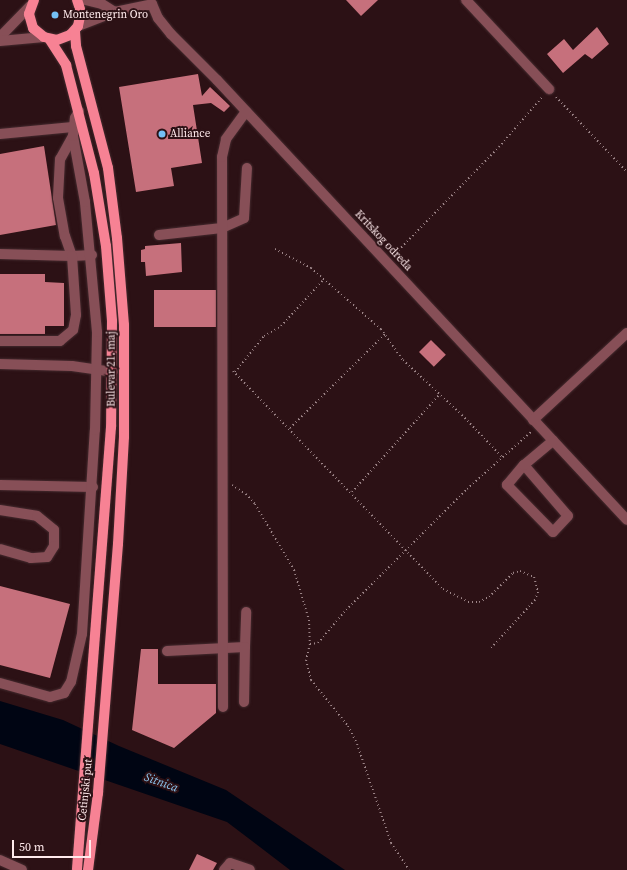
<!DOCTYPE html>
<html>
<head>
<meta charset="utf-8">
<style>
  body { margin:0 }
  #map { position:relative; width:627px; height:870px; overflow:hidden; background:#2c1115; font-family:"Source Serif 4",serif }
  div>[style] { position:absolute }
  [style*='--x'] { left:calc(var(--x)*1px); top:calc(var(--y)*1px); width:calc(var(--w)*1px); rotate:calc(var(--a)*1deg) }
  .water>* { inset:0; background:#000513 }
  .building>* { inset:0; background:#c6707c; transform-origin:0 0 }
  .path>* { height:2px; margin-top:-1px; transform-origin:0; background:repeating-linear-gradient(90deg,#9c8487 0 1px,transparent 0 4px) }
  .roads { filter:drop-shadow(0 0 1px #452b2f) drop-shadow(0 0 1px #452b2f) }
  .minor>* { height:10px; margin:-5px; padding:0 5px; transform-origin:5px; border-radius:5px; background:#874f57 }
  .major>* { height:10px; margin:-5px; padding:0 5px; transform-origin:5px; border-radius:5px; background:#f78294 }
  .dots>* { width:11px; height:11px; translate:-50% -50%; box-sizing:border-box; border:2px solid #2c1115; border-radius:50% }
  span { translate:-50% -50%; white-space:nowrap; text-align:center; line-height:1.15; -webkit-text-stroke:4px #2c1115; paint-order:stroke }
  .poi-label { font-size:11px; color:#ffeaec }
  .left { translate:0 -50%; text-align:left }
  .street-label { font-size:11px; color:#ffeaec }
  .water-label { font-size:12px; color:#8dc6ef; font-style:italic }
  .scale { position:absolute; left:12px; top:840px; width:79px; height:18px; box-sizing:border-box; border:2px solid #ffeaec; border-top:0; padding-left:5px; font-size:12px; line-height:14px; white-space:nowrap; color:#ffeaec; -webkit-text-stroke:3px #2c1115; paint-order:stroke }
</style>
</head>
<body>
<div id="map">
  <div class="water">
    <i style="clip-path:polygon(0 701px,63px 720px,119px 746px,226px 790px,345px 870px,290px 870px,227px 822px,0 744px)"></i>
  </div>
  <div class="building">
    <i style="clip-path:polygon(346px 0,378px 0,361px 16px)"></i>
    <i style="clip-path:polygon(597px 27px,609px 44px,592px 59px,585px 54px,563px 73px,547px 54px,564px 39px,573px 50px)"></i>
    <i style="clip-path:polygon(198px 74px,202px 96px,210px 87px,230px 106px,224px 112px,211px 103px,193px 105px,202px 163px,171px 168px,174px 186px,136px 192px,119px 87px)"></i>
    <i style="clip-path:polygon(44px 146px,56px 225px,0 235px,0 154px)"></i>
    <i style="clip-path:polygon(181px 243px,182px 272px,146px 276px,145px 262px,141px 262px,141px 250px,145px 249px,145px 246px)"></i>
    <i style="clip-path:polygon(0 274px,45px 274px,45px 282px,64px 283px,64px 326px,45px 326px,45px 334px,0 334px)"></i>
    <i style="left:216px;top:290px;width:37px;height:62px;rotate:90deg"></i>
    <i style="left:431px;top:340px;width:21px;height:17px;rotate:45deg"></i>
    <i style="clip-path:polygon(0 586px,70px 604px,50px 678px,0 665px)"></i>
    <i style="clip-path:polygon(141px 649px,158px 649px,158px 684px,216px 684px,216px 713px,174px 748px,132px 730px)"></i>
    <i style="clip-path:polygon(197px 854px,217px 863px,213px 870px,189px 870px)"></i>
  </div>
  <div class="path">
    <i style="--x:556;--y:97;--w:103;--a:46.6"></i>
    <i style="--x:275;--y:249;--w:41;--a:27.8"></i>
    <i style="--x:311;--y:268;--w:93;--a:41.1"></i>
    <i style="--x:381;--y:329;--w:38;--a:55"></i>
    <i style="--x:403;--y:360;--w:81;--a:43"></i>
    <i style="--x:462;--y:415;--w:58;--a:46.4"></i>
    <i style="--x:393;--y:256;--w:152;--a:-45.8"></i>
    <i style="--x:499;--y:147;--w:67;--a:-49.2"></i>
    <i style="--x:233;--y:371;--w:303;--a:46.1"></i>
    <i style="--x:443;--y:589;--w:28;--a:27"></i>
    <i style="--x:468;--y:602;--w:11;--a:0"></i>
    <i style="--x:479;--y:602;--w:11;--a:-27"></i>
    <i style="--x:489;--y:597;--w:34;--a:-45"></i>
    <i style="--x:513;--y:573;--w:7;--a:-16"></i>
    <i style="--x:520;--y:571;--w:15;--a:23"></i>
    <i style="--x:534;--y:577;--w:16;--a:75"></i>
    <i style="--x:538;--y:592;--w:9;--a:111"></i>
    <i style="--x:535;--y:600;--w:65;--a:132.5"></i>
    <i style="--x:235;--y:372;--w:46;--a:-51.1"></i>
    <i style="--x:264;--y:336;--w:20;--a:-30"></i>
    <i style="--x:281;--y:326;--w:64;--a:-47.5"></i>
    <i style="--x:290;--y:428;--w:134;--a:-44.7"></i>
    <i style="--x:232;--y:485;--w:17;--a:33"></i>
    <i style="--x:246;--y:494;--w:13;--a:48"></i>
    <i style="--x:255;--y:504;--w:77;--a:59.4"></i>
    <i style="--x:294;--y:570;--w:52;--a:73.3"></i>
    <i style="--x:309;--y:620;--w:24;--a:88"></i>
    <i style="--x:310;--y:644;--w:16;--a:104"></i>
    <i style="--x:306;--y:660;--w:21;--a:76"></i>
    <i style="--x:311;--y:680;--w:59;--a:51.2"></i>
    <i style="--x:348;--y:726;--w:20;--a:63"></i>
    <i style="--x:357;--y:744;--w:105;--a:71"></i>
    <i style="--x:391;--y:843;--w:32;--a:56"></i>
    <i style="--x:352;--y:492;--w:132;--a:-48.1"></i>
    <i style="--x:310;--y:644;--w:8;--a:-7"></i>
    <i style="--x:318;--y:643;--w:43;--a:-49.7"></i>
    <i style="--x:346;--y:610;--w:171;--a:-45"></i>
    <i style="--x:467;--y:489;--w:86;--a:-41.7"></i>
  </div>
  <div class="roads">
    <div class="minor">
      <i style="--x:85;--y:0;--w:17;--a:13"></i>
      <i style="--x:102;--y:4;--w:15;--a:32"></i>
      <i style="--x:466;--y:0;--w:122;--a:47"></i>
      <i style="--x:78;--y:26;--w:40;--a:-21"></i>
      <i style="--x:115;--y:12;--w:38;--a:-12"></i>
      <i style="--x:152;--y:4;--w:15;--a:67"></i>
      <i style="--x:158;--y:18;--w:21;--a:51"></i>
      <i style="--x:171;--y:34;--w:65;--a:45"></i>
      <i style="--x:217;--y:80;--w:601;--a:47.02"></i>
      <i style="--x:0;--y:37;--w:43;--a:-45.9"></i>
      <i style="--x:0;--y:41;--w:44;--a:-5.2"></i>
      <i style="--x:0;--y:134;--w:73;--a:-5.5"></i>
      <i style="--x:73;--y:136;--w:26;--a:119"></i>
      <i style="--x:60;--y:159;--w:39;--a:93"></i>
      <i style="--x:58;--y:198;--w:39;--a:80"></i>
      <i style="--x:65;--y:236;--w:21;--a:71"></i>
      <i style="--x:72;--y:256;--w:20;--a:-3"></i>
      <i style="--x:159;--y:235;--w:63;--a:-6.3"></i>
      <i style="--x:222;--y:228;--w:24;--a:-24"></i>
      <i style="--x:244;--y:218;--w:50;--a:-86.6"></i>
      <i style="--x:0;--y:254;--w:72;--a:1.6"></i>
      <i style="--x:72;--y:256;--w:59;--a:86.1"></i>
      <i style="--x:76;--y:315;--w:15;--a:101"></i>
      <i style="--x:73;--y:330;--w:17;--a:140"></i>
      <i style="--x:60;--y:341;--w:60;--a:180"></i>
      <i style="--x:0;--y:364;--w:72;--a:1.6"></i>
      <i style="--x:72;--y:366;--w:41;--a:8.3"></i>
      <i style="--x:533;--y:420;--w:128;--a:-42.8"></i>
      <i style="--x:524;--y:465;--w:67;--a:49.2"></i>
      <i style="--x:568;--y:516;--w:22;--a:133"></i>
      <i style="--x:553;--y:532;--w:66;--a:-134.4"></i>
      <i style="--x:507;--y:485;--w:26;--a:-50"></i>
      <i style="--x:524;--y:465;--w:38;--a:-40"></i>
      <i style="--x:0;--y:485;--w:93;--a:1.2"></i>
      <i style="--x:0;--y:510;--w:37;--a:9"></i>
      <i style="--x:37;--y:516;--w:22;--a:39"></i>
      <i style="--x:54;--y:530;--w:16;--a:90"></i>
      <i style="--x:54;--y:546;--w:13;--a:122"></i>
      <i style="--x:47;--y:557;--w:16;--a:176"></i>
      <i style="--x:31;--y:558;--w:32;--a:-164"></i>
      <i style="--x:245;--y:647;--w:35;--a:-88"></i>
      <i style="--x:167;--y:651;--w:78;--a:-2.9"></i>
      <i style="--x:245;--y:647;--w:55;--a:91"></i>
      <i style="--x:0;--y:683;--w:52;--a:15.6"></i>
      <i style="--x:50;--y:697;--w:15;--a:-16"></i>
      <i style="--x:64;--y:693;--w:13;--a:-58"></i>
      <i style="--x:71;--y:682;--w:49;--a:-77.1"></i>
      <i style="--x:82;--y:634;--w:204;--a:-86.4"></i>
      <i style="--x:95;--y:430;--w:98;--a:-88.8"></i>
      <i style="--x:97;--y:332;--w:131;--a:-95.3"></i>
      <i style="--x:85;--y:202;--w:67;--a:-100.3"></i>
      <i style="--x:73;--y:136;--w:18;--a:-84"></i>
      <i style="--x:75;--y:118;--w:8;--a:-60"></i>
      <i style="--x:223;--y:707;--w:550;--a:-90.1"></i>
      <i style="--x:222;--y:157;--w:18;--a:-77"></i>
      <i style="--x:226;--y:139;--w:34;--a:-54"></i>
      <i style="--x:0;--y:860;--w:24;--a:24"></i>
      <i style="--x:224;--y:870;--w:9;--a:-49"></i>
      <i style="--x:230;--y:863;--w:21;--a:19"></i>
    </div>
    <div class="major">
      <i style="--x:34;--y:0;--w:15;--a:110"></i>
      <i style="--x:29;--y:14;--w:15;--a:74"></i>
      <i style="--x:33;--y:28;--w:14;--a:39"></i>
      <i style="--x:44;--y:37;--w:13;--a:13"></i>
      <i style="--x:57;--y:40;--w:14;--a:-21"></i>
      <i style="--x:70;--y:35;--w:12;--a:-48"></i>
      <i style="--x:78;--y:26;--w:14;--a:-78"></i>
      <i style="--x:81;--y:12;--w:13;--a:-108"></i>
      <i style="--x:75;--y:31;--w:15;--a:86"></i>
      <i style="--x:76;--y:46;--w:126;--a:75.3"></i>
      <i style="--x:108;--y:168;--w:71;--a:82.7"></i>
      <i style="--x:117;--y:238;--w:87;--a:85.4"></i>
      <i style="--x:124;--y:325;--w:112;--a:90"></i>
      <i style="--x:124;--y:437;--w:107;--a:93.2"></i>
      <i style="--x:118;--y:544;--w:250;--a:94.6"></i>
      <i style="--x:98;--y:793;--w:78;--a:97.4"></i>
      <i style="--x:50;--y:40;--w:30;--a:57"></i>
      <i style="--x:66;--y:65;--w:112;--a:75.5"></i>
      <i style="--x:94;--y:173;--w:74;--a:80.7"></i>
      <i style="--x:106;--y:246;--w:75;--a:85.4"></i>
      <i style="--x:112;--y:321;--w:106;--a:90.5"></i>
      <i style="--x:111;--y:427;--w:444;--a:94.4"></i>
    </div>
  </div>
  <div class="dots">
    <i style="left:55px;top:15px;background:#74c0f6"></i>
    <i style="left:162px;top:134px;background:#74c0f6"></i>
  </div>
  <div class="poi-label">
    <span class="left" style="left:63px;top:15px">Montenegrin Oro</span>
    <span class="left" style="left:170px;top:134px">Alliance</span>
  </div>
  <div class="street-label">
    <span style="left:383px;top:241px;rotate:47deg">Kritskog odreda</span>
    <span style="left:112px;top:369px;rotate:-90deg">Bulevar 21. maj</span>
    <span style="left:86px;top:790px;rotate:-84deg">Cetinjski put</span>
  </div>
  <div class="water-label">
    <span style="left:161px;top:783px;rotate:20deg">Sitnica</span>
  </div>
  <div class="scale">50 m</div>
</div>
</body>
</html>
